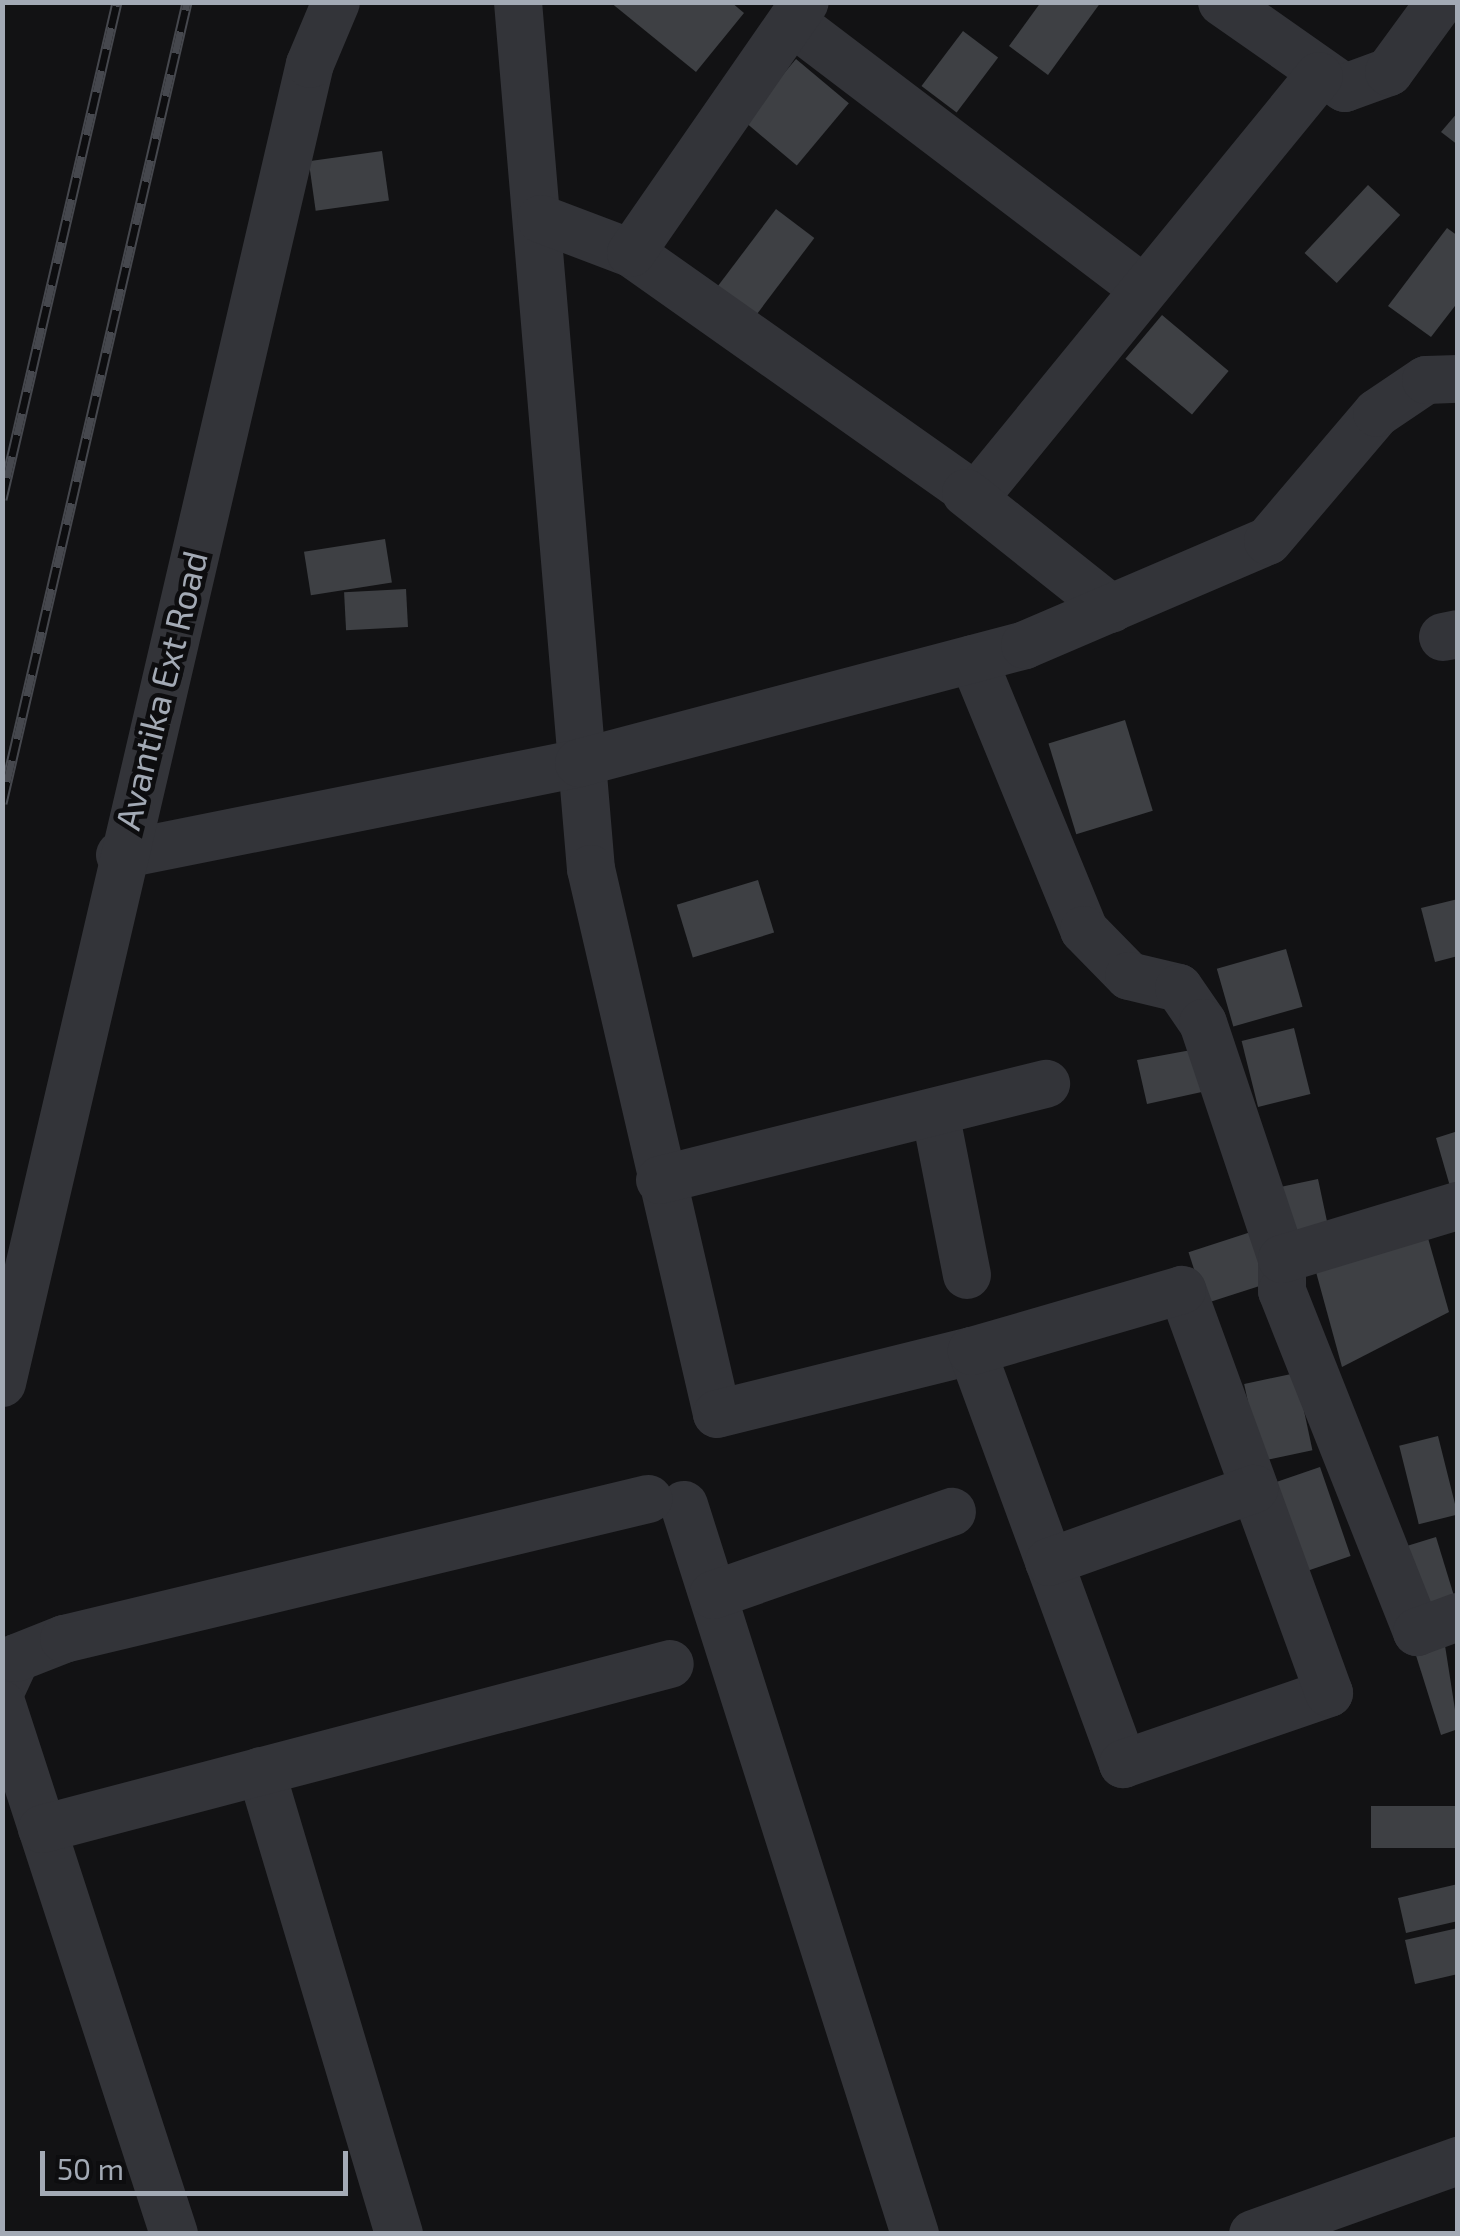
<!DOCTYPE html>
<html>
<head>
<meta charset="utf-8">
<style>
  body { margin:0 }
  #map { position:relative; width:1460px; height:2236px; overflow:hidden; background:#121214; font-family:"Exo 2",sans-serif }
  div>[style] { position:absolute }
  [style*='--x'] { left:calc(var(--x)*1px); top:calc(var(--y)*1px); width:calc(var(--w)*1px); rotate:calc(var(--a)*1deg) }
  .building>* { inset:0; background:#3e4044; transform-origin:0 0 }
  .street>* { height:48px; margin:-24px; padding:0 24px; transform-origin:24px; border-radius:24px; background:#333439 }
  .rail>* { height:11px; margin-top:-5.5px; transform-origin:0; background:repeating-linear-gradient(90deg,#0d0d0f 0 22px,#46484e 0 44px); box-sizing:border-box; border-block:2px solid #46484e }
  span { translate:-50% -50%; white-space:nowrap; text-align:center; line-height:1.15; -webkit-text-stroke:9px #0d0d0f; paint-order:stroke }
  .street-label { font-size:35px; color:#a3aab5 }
  .frame { position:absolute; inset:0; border:5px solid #a3aab5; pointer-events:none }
  .scale { position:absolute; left:40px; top:2151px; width:308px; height:45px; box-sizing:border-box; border:5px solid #a3aab5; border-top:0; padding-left:12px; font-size:30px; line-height:35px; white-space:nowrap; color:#a3aab5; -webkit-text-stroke:8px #0d0d0f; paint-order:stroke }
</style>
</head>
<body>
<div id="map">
  <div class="building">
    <i style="clip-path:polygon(610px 2px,731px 2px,744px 13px,696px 72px)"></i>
    <i style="clip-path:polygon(1041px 2px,1101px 2px,1048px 75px,1009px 46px)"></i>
    <i style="left:963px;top:31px;width:44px;height:69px;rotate:37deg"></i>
    <i style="left:796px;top:59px;width:69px;height:81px;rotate:40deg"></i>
    <i style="clip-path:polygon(1458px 112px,1458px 145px,1441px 132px)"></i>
    <i style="left:382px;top:151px;width:50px;height:74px;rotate:82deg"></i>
    <i style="left:1368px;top:185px;width:44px;height:93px;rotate:43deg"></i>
    <i style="left:776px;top:209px;width:48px;height:99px;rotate:37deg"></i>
    <i style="clip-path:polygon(1447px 228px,1458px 236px,1458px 302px,1431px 337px,1388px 306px)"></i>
    <i style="left:1162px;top:315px;width:87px;height:57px;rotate:40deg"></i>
    <i style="left:385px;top:539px;width:44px;height:82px;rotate:81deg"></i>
    <i style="left:406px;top:589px;width:38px;height:62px;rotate:87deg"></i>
    <i style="left:1125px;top:720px;width:95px;height:80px;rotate:73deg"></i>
    <i style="left:758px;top:880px;width:55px;height:85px;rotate:73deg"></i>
    <i style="clip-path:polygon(1458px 899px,1458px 956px,1435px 962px,1421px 908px)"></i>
    <i style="left:1286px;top:949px;width:60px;height:72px;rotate:74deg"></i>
    <i style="left:1294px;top:1028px;width:68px;height:54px;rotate:76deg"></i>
    <i style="clip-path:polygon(1202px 1048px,1220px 1088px,1147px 1104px,1137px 1060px)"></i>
    <i style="clip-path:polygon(1458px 1131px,1458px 1207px,1456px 1207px,1436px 1138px)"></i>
    <i style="left:1318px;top:1179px;width:58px;height:47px;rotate:78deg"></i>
    <i style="left:1257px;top:1230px;width:54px;height:72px;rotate:72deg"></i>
    <i style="clip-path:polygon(1426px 1231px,1449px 1312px,1342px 1367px,1313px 1261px)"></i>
    <i style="left:1296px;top:1373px;width:79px;height:53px;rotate:78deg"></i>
    <i style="left:1438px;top:1436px;width:81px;height:40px;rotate:76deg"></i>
    <i style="left:1320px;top:1467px;width:94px;height:50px;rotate:71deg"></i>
    <i style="left:1436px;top:1537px;width:73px;height:39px;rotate:73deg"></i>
    <i style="clip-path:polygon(1444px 1639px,1458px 1729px,1441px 1735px,1414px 1649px)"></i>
    <i style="left:1458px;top:1806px;width:42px;height:87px;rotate:90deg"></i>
    <i style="clip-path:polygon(1458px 1884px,1458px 1921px,1406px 1933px,1398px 1898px)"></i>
    <i style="clip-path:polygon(1458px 1928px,1458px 1974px,1415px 1984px,1405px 1940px)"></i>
  </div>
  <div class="street">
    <i style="--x:518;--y:2;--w:870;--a:85.19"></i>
    <i style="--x:591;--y:869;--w:559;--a:76.98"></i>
    <i style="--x:717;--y:1414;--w:263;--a:-13.9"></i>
    <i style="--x:972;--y:1351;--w:440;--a:69.9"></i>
    <i style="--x:1123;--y:1764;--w:218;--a:-19"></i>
    <i style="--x:1329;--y:1693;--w:429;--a:-110"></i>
    <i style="--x:1182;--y:1290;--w:219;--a:163.8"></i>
    <i style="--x:1222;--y:2;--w:150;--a:35"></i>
    <i style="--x:1345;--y:88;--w:47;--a:-20"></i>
    <i style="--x:1389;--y:72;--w:87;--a:-53.9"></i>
    <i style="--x:792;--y:22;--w:437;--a:37.2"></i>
    <i style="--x:541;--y:219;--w:96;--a:20.7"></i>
    <i style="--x:631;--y:253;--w:422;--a:35.2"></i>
    <i style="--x:976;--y:496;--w:542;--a:-50.76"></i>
    <i style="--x:631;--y:253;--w:305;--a:-55.3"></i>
    <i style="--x:966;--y:493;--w:186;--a:38.5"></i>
    <i style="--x:1443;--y:637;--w:15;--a:-11"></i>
    <i style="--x:973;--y:659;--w:293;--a:67.7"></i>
    <i style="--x:1084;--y:930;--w:64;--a:45.6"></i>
    <i style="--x:1129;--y:976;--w:51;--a:13.5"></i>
    <i style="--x:1179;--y:988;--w:42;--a:55.6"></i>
    <i style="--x:1203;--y:1023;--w:249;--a:71.5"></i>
    <i style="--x:1282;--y:1259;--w:32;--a:90"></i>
    <i style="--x:1282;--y:1291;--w:367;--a:68.4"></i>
    <i style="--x:1417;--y:1632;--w:44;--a:-20.1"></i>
    <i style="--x:120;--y:855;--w:468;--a:-11.3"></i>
    <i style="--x:579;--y:763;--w:461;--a:-14.8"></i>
    <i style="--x:1025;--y:645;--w:264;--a:-23.2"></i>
    <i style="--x:1268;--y:541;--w:168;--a:-49.6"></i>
    <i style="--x:1377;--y:413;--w:59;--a:-34"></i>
    <i style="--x:1426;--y:380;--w:32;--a:-2"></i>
    <i style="--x:935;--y:1112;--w:166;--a:78.9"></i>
    <i style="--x:660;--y:1180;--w:398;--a:-14"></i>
    <i style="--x:1282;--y:1259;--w:184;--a:-16.8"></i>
    <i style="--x:2;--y:1383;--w:1354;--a:-76.86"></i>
    <i style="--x:310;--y:64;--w:67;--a:-67.2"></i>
    <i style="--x:684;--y:1505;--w:765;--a:72.42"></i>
    <i style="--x:1049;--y:1562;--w:218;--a:-19.6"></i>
    <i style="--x:713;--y:1595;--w:253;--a:-19.2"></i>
    <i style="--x:2;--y:1688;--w:33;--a:-65"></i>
    <i style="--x:16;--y:1658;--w:52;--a:-21.6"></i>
    <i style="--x:64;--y:1639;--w:601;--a:-13.48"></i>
    <i style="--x:2;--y:1705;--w:556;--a:71.99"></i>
    <i style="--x:261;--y:1771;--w:483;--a:73.4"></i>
    <i style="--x:42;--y:1829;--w:649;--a:-14.72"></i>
    <i style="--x:1253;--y:2234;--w:218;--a:-19.6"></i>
  </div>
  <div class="rail">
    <i style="--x:2;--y:499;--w:510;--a:-76.97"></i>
    <i style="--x:2;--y:803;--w:822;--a:-76.99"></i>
  </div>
  <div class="street-label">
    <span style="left:160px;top:690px;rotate:-76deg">Avantika Ext Road</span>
  </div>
  <div class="frame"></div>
  <div class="scale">50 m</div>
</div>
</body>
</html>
